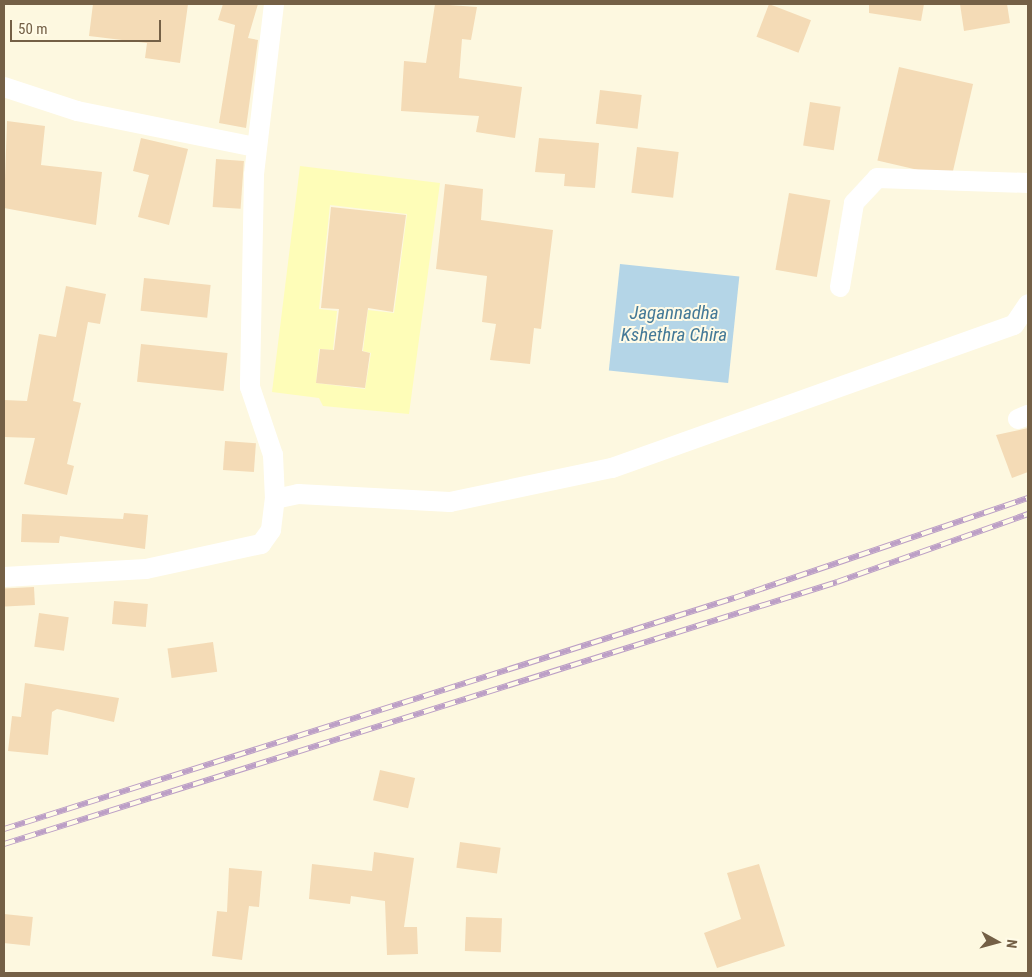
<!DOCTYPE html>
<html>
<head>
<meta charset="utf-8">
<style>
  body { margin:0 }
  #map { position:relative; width:1032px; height:977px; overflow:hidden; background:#fdf8e0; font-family:"Roboto Condensed",sans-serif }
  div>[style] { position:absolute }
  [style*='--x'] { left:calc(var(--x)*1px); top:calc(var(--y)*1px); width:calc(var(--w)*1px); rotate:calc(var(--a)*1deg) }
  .sand>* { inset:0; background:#fefdb8 }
  .water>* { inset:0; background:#b4d5e7; transform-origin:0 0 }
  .building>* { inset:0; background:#f4dbb6; transform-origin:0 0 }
  .street>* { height:20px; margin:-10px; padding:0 10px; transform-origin:10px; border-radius:10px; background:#fff }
  .rail>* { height:5.5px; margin-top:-2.75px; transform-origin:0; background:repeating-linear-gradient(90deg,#fffbe7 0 11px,#bc9fc6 0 22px); box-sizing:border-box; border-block:1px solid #bc9fc6 }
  span { translate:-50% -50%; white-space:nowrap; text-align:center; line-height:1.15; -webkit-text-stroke:4px #fffbe7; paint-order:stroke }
  .water-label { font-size:19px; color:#447997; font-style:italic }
  .frame { position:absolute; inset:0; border:5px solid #746046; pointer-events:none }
  .north { position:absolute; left:972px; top:917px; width:50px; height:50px; -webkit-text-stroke:4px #fffbe7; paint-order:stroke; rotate:97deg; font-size:14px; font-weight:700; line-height:20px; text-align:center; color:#746046 }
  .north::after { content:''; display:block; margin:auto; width:18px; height:22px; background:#746046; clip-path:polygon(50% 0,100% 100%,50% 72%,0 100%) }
  .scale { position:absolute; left:10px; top:20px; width:151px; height:22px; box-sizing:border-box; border:2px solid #746046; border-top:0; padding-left:6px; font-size:15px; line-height:18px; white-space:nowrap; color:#746046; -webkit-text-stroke:4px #fffbe7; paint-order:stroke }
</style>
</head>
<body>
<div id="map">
  <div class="sand">
    <i style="clip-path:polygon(evenodd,300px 166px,440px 183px,409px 414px,323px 406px,319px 398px,272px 392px,300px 166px,330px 205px,407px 214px,394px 313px,368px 310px,363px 351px,371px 353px,365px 389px,316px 383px,319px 349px,333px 350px,337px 311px,319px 309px,330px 205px)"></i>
  </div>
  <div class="water">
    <i style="left:620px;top:264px;width:120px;height:107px;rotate:6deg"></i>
  </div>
  <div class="building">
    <i style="clip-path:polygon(93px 4px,188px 4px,180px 63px,145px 58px,147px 43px,89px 36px)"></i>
    <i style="clip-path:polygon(223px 4px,258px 4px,248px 38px,258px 40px,246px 128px,219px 123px,235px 25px,218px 20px)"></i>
    <i style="clip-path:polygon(435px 4px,477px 7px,471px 40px,462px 39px,459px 78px,522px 87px,515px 138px,476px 132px,479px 116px,401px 111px,404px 61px,426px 63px)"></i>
    <i style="left:769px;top:4px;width:45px;height:35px;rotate:21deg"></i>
    <i style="clip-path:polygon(869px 4px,924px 4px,921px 21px,869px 13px)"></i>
    <i style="clip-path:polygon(960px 4px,1007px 4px,1010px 23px,964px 31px)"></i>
    <i style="left:899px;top:67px;width:76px;height:96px;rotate:13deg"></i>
    <i style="left:600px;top:90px;width:42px;height:34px;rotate:7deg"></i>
    <i style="left:810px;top:102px;width:31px;height:44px;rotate:9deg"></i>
    <i style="clip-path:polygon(7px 121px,45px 126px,41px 165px,102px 172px,96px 225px,4px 208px)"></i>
    <i style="clip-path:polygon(141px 138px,188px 149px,169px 225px,138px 217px,149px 175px,133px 171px)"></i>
    <i style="clip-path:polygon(539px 138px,599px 143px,595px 188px,564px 186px,565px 174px,535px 172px)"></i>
    <i style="left:637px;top:147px;width:42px;height:46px;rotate:7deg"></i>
    <i style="left:216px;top:159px;width:28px;height:48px;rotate:4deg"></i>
    <i style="clip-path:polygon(445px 184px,483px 189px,481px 220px,553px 230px,541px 329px,534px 328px,530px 364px,490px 360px,496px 324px,482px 322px,487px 276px,436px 269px)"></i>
    <i style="left:789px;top:193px;width:42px;height:78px;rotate:10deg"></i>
    <i style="clip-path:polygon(331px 207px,406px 215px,393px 312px,368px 308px,362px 351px,370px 353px,365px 388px,316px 383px,320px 349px,334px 350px,339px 309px,321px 308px)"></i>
    <i style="left:144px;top:278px;width:67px;height:33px;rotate:6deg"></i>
    <i style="clip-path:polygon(66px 286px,106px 294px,100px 324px,88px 322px,73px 401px,81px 403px,67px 464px,74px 466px,67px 495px,24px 484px,35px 438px,4px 437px,4px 400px,27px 401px,39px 334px,56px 337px)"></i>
    <i style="left:141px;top:344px;width:87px;height:38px;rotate:6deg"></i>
    <i style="clip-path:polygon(1028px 428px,1028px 472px,1012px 478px,996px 435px)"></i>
    <i style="left:225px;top:441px;width:31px;height:29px;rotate:4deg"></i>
    <i style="clip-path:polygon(124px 513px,148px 515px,145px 549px,60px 536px,59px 543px,21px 542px,22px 514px,123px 519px)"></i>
    <i style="left:34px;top:587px;width:18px;height:30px;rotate:87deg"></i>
    <i style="left:114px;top:601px;width:34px;height:23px;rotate:5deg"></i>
    <i style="left:39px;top:613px;width:30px;height:34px;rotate:8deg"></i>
    <i style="left:213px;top:642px;width:30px;height:46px;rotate:82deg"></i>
    <i style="clip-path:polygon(25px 683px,119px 698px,114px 722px,57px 709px,52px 712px,48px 755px,8px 751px,12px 716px,21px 717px)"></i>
    <i style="left:380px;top:770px;width:36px;height:31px;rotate:13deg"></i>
    <i style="left:460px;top:842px;width:41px;height:26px;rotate:8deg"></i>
    <i style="clip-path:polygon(374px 852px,414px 858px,404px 927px,417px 927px,418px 954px,387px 955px,385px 901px,351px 896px,350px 904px,309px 899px,312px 864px,372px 871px)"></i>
    <i style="clip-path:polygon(759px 864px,785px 946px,717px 968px,704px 933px,741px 919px,727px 873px)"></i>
    <i style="clip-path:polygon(229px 868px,262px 871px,259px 907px,249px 906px,242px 960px,212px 956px,217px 911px,227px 912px)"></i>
    <i style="left:4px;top:914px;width:29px;height:29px;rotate:6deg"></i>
    <i style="left:466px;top:917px;width:36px;height:34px;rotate:2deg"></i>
  </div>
  <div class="street">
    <i style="--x:274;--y:4;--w:172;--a:96.7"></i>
    <i style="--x:254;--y:175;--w:212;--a:91.1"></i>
    <i style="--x:250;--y:387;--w:72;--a:71.3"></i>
    <i style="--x:273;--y:455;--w:44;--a:87.4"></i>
    <i style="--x:4;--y:87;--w:77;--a:18.2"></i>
    <i style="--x:77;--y:111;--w:183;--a:11.4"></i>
    <i style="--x:840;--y:287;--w:85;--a:-80.5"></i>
    <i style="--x:854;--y:203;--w:34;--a:-47"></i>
    <i style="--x:877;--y:178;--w:151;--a:1.9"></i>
    <i style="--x:1018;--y:419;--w:11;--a:-22"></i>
    <i style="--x:4;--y:577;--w:142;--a:-3.2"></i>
    <i style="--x:146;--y:569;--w:118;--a:-12.3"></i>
    <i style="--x:261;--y:544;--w:17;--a:-54"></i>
    <i style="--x:271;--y:530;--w:31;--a:-83"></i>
    <i style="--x:275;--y:499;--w:24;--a:-12"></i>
    <i style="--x:298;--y:494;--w:152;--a:3"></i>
    <i style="--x:450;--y:502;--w:166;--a:-11.9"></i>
    <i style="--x:612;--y:468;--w:427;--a:-19.6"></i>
    <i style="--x:1014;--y:325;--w:25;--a:-56"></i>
  </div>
  <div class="rail">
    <i style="--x:4;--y:829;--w:766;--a:-17.56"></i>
    <i style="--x:734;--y:598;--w:311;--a:-18.8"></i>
    <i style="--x:4;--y:844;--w:873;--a:-17.46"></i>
    <i style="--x:837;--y:582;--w:203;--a:-19.6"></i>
  </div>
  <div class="water-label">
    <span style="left:674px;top:324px">Jagannadha<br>Kshethra Chira</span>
  </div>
  <div class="frame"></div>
  <div class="north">N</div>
  <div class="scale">50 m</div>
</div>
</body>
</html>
